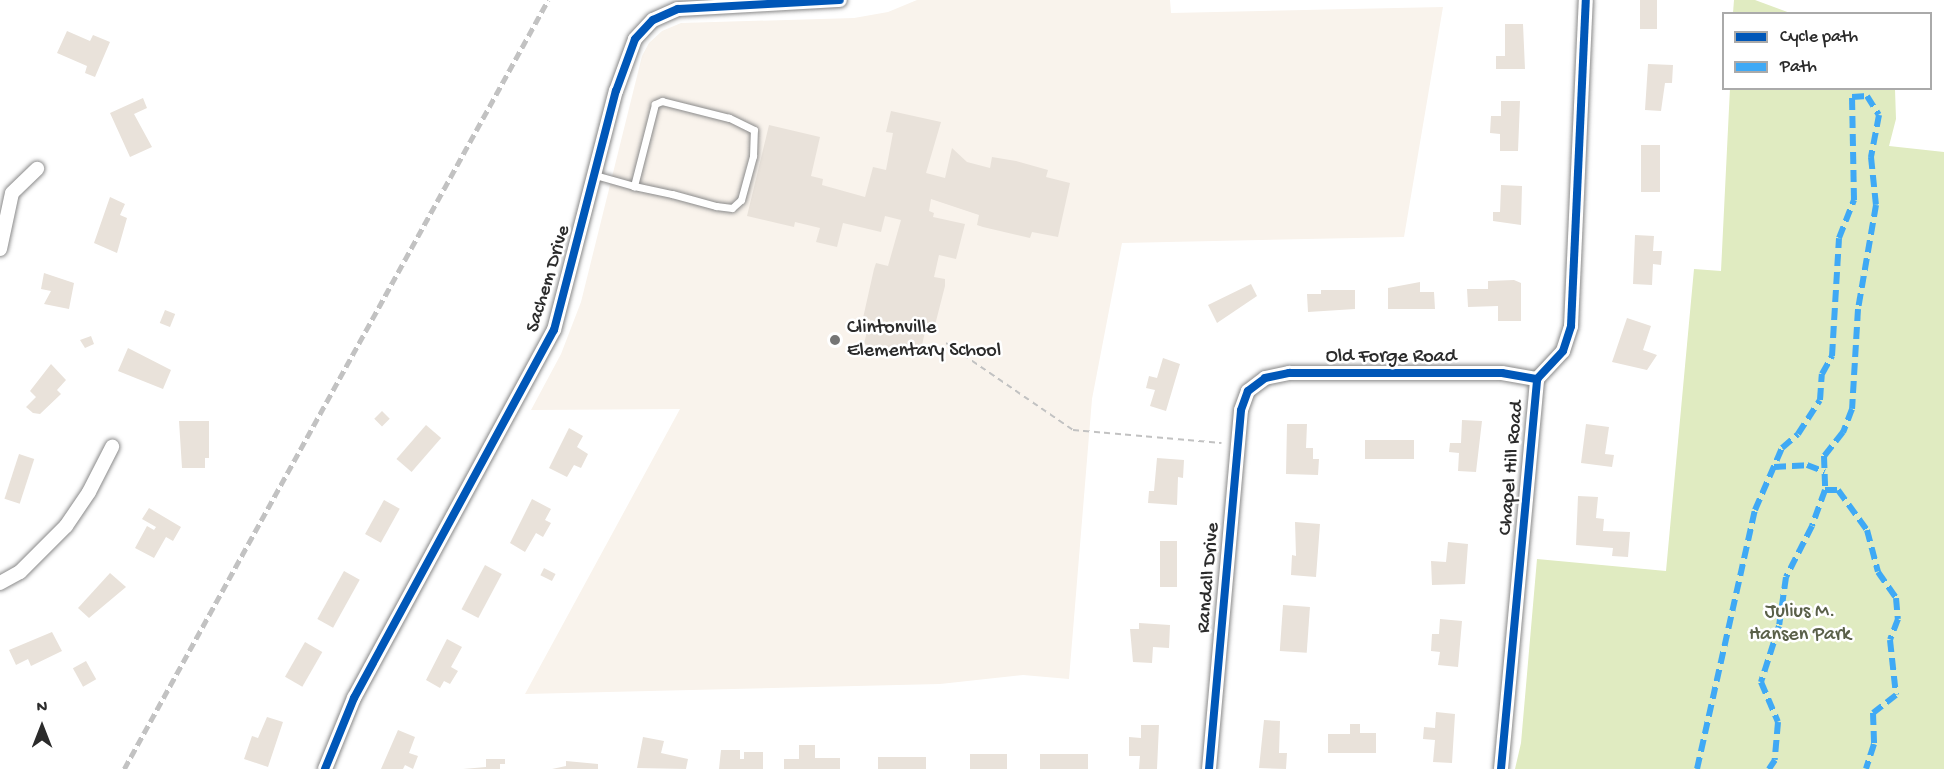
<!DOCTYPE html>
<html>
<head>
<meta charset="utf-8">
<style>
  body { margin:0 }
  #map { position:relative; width:1944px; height:769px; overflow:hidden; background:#fff; font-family:"Gochi Hand",sans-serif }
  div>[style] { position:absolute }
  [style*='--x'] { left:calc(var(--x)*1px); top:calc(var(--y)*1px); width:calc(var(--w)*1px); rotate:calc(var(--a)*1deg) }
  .built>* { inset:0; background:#f9f3ec }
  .green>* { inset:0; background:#e0ebc1 }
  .building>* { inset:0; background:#e9e2da; transform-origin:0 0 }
  .path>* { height:2px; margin-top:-1px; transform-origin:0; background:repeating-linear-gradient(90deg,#c2c2c2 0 6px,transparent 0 10.5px) }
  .roads { filter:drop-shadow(0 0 2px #8a8a8a) drop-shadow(0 0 2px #8a8a8a) }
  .lane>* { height:7px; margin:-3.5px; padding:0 3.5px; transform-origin:3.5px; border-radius:3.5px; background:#fff }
  .street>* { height:14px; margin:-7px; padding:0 7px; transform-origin:7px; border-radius:7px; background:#fff }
  .rail>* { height:4.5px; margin-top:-2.25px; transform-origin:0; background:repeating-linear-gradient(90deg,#c2c2c2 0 9px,transparent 0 13.5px) }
  .quiet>* { height:6px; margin-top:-3px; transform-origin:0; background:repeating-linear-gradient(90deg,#3fa9f5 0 12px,transparent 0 18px) }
  .cycleway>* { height:8px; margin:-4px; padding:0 4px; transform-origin:4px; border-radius:4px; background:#0057b8 }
  .dots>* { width:16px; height:16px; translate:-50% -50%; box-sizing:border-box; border:3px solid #fff; border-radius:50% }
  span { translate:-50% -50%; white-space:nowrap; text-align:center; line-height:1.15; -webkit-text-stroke:5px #fff; paint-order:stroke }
  .street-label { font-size:20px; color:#2b2b2b }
  .poi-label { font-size:20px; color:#2b2b2b }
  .left { translate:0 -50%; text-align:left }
  .park-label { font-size:20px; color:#5a6049 }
  .legend { position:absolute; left:1722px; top:12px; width:210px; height:78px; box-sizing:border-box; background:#fff; border:2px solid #aaa; margin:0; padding:8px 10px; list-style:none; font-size:18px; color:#2b2b2b }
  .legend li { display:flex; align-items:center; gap:12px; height:30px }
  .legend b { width:30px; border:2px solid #aaa }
  .north { position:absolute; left:12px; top:697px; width:60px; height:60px; -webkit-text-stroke:4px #fff; paint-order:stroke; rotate:0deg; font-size:16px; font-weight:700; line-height:24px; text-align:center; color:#2b2b2b }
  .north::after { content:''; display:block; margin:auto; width:21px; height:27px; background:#2b2b2b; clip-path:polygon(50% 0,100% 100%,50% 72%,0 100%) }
</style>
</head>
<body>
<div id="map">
  <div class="built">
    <i style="clip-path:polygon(917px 0,1170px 0,1171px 13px,1443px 7px,1404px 237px,1122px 243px,1092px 399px,1069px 679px,1023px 675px,940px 684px,525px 694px,680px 409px,531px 410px,561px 354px,581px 302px,642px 56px,649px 43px,662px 31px,681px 23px,854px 18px,888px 12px)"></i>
  </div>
  <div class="green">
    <i style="clip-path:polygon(1734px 0,1755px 0,1790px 13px,1733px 13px)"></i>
    <i style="clip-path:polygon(1730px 88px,1895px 89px,1896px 119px,1889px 146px,1944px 152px,1944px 769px,1515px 769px,1521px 743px,1537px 559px,1666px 571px,1694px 269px,1721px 271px)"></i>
  </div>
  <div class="building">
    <i style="left:1640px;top:0;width:17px;height:29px"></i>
    <i style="clip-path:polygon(1505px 24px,1523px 24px,1525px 69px,1496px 69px,1496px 56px,1505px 56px)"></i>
    <i style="clip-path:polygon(67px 31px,90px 41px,93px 35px,110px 42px,95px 77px,85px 73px,87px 66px,57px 53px)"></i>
    <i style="clip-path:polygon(1648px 64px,1673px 65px,1672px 83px,1665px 83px,1661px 111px,1645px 110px)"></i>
    <i style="clip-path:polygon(143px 98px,147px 108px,134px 114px,152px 147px,130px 157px,110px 113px)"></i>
    <i style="clip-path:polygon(1501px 101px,1520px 101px,1518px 151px,1500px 151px,1500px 134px,1490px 133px,1491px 116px,1501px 116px)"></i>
    <i style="clip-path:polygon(891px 111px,941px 122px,926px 173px,945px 178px,952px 148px,967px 162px,990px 168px,992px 157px,1016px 161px,1048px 170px,1046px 177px,1070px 183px,1058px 237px,1032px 232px,1030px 238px,983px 227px,977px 225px,979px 215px,931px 199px,929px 211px,934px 213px,933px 217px,965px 224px,956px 259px,939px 255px,934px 277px,945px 279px,945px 286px,934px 329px,932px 334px,925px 332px,919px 358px,864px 344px,870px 319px,863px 318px,874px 269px,876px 263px,888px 266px,901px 220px,885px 216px,881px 232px,843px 223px,837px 247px,816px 242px,820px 228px,795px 222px,794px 227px,747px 216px,769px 125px,820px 137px,811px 176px,823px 179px,822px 185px,865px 197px,873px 167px,886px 170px,893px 133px,886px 132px)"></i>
    <i style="left:1641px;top:145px;width:19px;height:47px"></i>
    <i style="clip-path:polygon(1501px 185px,1522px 186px,1521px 225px,1493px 221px,1493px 212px,1500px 212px)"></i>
    <i style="clip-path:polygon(110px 197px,125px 204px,120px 215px,127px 218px,117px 253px,94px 243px)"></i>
    <i style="clip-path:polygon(1635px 235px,1654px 236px,1653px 251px,1662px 251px,1661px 265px,1653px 264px,1652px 285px,1633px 284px)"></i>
    <i style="clip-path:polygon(44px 273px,74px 283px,69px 309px,44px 304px,51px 291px,41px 289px)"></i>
    <i style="clip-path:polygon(1514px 280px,1521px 283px,1521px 321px,1498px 321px,1498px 306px,1468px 307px,1467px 289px,1488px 289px,1488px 281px)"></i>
    <i style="clip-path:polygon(1420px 282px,1420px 292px,1434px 292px,1435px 309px,1388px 309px,1388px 288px)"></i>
    <i style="clip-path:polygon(1251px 284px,1257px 296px,1217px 323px,1208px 305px)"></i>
    <i style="clip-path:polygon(1321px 290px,1355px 290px,1355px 309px,1308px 312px,1307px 294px,1321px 294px)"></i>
    <i style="left:165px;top:310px;width:11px;height:14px;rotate:22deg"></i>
    <i style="clip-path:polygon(1627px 318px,1651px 326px,1643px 350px,1657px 355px,1647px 370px,1612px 362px)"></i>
    <i style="clip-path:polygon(91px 336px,94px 344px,85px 348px,80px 340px)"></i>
    <i style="clip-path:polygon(128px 348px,171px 370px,163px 389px,118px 371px)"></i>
    <i style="clip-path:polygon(1163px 358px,1180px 364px,1166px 411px,1150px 406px,1155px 390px,1146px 388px,1149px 376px,1157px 378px)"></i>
    <i style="clip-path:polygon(51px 364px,66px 380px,57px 390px,61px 394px,40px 414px,33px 413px,26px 407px,36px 397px,30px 391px)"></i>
    <i style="left:382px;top:411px;width:11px;height:11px;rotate:45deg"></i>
    <i style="clip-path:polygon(1462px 420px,1482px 421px,1476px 472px,1458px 471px,1459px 453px,1449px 452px,1450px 443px,1461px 443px)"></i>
    <i style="clip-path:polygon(179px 421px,209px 421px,209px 458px,205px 458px,205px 468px,182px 468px)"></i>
    <i style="clip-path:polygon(1287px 424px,1307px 424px,1306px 448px,1313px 448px,1313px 459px,1319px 459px,1318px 475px,1286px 474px)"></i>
    <i style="clip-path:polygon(1586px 424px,1609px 427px,1605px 454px,1614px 455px,1612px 467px,1581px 463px)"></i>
    <i style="left:426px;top:425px;width:20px;height:45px;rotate:41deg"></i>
    <i style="clip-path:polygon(569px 428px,583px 436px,577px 447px,588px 454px,581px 468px,574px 465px,567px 477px,549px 468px)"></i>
    <i style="left:1365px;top:440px;width:49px;height:19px"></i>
    <i style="left:19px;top:454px;width:16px;height:47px;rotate:18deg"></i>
    <i style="clip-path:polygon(1157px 458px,1184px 460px,1183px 478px,1178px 477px,1177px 505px,1148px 503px,1149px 491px,1154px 491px)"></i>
    <i style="clip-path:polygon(1578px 496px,1598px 497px,1596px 518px,1604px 519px,1603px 531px,1630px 532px,1628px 557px,1612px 556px,1613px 548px,1576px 545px)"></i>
    <i style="clip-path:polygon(532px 499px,551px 509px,545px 520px,551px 523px,543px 537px,536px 533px,525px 552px,510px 543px)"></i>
    <i style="left:384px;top:500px;width:18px;height:39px;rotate:29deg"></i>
    <i style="clip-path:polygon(149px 508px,181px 527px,173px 541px,166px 537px,154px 558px,135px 548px,147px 526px,154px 530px,156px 527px,142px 519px)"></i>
    <i style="clip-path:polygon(1295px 522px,1320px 524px,1316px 577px,1291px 575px,1292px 555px,1296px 556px)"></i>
    <i style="left:1160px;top:541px;width:17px;height:46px"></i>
    <i style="clip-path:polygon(1448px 542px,1468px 544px,1465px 584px,1432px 585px,1431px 561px,1446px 562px)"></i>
    <i style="left:485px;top:565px;width:19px;height:50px;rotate:28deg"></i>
    <i style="left:544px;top:568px;width:13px;height:8px;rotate:27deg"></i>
    <i style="left:344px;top:571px;width:18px;height:55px;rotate:29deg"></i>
    <i style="clip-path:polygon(110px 573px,126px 587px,89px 618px,78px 608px)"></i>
    <i style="left:1283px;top:605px;width:27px;height:46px;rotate:4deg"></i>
    <i style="clip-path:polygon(1440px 619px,1462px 621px,1458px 667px,1438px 665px,1440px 652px,1431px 651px,1432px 634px,1439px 634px)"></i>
    <i style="clip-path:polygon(1139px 623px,1170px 625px,1169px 648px,1153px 647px,1152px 663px,1133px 662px,1130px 629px,1139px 629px)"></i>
    <i style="clip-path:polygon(52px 632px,62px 651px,31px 666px,28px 659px,16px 665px,9px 650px)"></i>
    <i style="clip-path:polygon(447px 639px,462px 647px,451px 667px,458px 671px,450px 684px,444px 681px,440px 688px,426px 680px)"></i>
    <i style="left:305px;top:642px;width:20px;height:40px;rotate:30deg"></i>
    <i style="left:86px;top:661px;width:21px;height:15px;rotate:61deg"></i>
    <i style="clip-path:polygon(1436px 712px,1455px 714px,1452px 763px,1433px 762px,1435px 740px,1423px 739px,1424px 727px,1435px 728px)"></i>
    <i style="clip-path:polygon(267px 717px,283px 722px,268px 767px,244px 759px,252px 736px,258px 738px)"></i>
    <i style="clip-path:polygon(1264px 720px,1280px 721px,1279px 753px,1287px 753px,1286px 769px,1259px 768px)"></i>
    <i style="clip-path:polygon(1350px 724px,1360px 724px,1360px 733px,1376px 733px,1376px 753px,1328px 753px,1328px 734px,1350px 734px)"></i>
    <i style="clip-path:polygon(1141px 725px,1159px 725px,1157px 769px,1139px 769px,1140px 756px,1129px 756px,1129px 737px,1141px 738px)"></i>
    <i style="clip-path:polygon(398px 730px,415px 737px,409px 753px,418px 756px,413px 769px,405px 765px,403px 769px,381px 769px)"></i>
    <i style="clip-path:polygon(643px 737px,664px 741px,661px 753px,688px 759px,686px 769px,637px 768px)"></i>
    <i style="clip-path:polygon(799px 745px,815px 745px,815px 758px,840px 758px,840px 769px,784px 769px,784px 759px,799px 759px)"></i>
    <i style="clip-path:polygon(721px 750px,740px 750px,740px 759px,744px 759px,744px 752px,763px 752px,763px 769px,719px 769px)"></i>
    <i style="left:970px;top:754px;width:37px;height:15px"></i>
    <i style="left:1088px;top:754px;width:15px;height:48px;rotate:90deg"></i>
    <i style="left:878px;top:757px;width:48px;height:12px"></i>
    <i style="clip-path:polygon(486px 759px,505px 759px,505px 764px,500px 764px,500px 769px,463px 769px,486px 767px)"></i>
    <i style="clip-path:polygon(566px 761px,598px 764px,598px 769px,552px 769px,566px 766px)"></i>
  </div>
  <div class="path">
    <i style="--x:946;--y:343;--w:154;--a:34.4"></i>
    <i style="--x:1073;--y:430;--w:149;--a:5"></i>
  </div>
  <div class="roads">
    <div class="lane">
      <i style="--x:595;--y:175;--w:41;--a:15.8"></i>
      <i style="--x:634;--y:186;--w:39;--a:12"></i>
      <i style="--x:672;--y:194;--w:46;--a:15.3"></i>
      <i style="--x:716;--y:206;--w:16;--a:7"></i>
      <i style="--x:732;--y:208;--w:12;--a:-42"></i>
      <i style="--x:741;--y:200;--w:46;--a:-74.7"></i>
      <i style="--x:753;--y:156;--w:26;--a:-88"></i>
      <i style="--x:754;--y:130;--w:28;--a:-154"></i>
      <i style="--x:729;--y:118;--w:69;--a:-165.8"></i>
      <i style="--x:662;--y:101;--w:8;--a:157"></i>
      <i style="--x:655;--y:104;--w:85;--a:104.4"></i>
    </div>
    <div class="street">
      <i style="--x:0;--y:249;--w:57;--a:-77.9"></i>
      <i style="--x:12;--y:193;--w:35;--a:-44"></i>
      <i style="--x:0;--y:583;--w:23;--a:-29"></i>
      <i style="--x:20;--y:572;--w:65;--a:-45"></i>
      <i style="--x:66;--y:526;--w:41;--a:-55.9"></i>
      <i style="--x:89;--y:492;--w:51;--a:-62.9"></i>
      <i style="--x:325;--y:769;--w:77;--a:-67.8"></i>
      <i style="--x:354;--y:698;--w:419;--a:-61.5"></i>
      <i style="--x:554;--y:330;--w:247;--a:-75.5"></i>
      <i style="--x:616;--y:91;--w:55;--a:-69.9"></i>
      <i style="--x:635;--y:39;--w:26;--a:-47"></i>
      <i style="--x:653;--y:20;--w:27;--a:-24"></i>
      <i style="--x:678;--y:9;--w:162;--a:-3.2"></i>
      <i style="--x:1209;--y:769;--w:360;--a:-84.9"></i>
      <i style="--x:1241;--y:410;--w:20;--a:-70"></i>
      <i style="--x:1248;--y:391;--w:21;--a:-37"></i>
      <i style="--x:1265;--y:378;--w:25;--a:-12"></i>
      <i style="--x:1289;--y:373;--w:213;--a:0"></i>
      <i style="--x:1502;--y:373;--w:36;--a:10"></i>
      <i style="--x:1501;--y:769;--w:392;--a:-84.7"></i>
      <i style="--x:1537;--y:379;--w:38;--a:-47"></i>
      <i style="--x:1563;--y:351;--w:26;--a:-72"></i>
      <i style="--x:1571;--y:326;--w:326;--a:-87.4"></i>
    </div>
  </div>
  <div class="rail">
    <i style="--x:124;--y:769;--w:878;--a:-61.13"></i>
  </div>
  <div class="quiet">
    <i style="--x:1774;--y:467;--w:33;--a:-3"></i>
    <i style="--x:1807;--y:465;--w:19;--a:21"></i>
    <i style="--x:1825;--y:490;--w:13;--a:0"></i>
    <i style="--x:1838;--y:490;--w:49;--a:54.1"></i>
    <i style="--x:1867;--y:530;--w:43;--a:75.3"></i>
    <i style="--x:1878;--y:572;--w:32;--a:55"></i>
    <i style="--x:1896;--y:598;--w:21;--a:85"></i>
    <i style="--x:1898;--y:619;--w:22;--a:111"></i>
    <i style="--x:1890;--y:640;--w:55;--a:83.8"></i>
    <i style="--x:1896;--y:695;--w:29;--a:142"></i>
    <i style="--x:1873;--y:713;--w:31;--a:88"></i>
    <i style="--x:1874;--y:744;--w:26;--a:108"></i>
    <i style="--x:1697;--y:769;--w:265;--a:-77.4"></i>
    <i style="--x:1755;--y:510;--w:68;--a:-66.5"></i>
    <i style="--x:1782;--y:448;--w:21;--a:-41"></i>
    <i style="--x:1798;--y:434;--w:40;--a:-57.1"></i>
    <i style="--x:1820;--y:400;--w:26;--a:-86"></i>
    <i style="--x:1822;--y:374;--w:21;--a:-61"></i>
    <i style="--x:1832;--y:356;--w:118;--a:-86.6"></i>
    <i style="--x:1839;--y:238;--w:41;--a:-68.5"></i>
    <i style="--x:1854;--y:200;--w:103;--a:-91.1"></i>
    <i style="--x:1852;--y:97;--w:15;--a:-4"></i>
    <i style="--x:1867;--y:96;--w:22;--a:58"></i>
    <i style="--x:1879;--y:115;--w:43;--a:100.8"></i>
    <i style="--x:1871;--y:157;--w:48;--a:84.1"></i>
    <i style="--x:1876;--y:205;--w:106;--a:99.8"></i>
    <i style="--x:1858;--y:309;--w:100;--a:93.4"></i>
    <i style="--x:1852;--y:409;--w:25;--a:111"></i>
    <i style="--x:1843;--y:432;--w:31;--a:128"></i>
    <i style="--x:1824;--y:456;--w:34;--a:88"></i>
    <i style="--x:1825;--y:490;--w:38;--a:110"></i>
    <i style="--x:1812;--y:526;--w:57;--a:117"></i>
    <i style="--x:1786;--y:577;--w:49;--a:98.1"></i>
    <i style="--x:1779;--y:626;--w:59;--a:107.8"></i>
    <i style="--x:1761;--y:682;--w:43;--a:67"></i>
    <i style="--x:1778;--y:722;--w:38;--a:95"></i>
    <i style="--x:1775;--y:760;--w:11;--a:124"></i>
  </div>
  <div class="cycleway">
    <i style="--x:325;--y:769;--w:77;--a:-67.8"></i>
    <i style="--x:354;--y:698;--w:419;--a:-61.5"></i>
    <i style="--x:554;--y:330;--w:247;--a:-75.5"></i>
    <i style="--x:616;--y:91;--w:55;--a:-69.9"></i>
    <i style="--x:635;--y:39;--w:26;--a:-47"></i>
    <i style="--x:653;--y:20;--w:27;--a:-24"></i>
    <i style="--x:678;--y:9;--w:162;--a:-3.2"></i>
    <i style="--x:1209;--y:769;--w:360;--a:-84.9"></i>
    <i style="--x:1241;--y:410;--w:20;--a:-70"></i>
    <i style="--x:1248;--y:391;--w:21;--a:-37"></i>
    <i style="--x:1265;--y:378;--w:25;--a:-12"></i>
    <i style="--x:1289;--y:373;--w:213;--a:0"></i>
    <i style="--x:1502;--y:373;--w:36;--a:10"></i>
    <i style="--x:1501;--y:769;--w:392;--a:-84.7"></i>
    <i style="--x:1537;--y:379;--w:38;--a:-47"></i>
    <i style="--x:1563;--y:351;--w:26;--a:-72"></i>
    <i style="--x:1571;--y:326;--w:326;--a:-87.4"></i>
  </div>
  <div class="dots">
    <i style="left:835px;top:340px;background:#757575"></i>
  </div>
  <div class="street-label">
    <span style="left:549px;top:279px;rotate:-73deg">Sachem Drive</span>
    <span style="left:1391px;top:357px">Old Forge Road</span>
    <span style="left:1512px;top:468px;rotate:-85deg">Chapel Hill Road</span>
    <span style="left:1209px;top:578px;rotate:-85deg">Randall Drive</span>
  </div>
  <div class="poi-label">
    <span class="left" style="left:847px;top:340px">Clintonville<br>Elementary School</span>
  </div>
  <div class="park-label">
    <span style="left:1800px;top:624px">Julius M.<br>Hansen Park</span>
  </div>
  <ul class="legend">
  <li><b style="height:8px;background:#0057b8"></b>Cycle path</li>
  <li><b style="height:8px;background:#3fa9f5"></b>Path</li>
  </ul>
  <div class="north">N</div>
</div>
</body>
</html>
